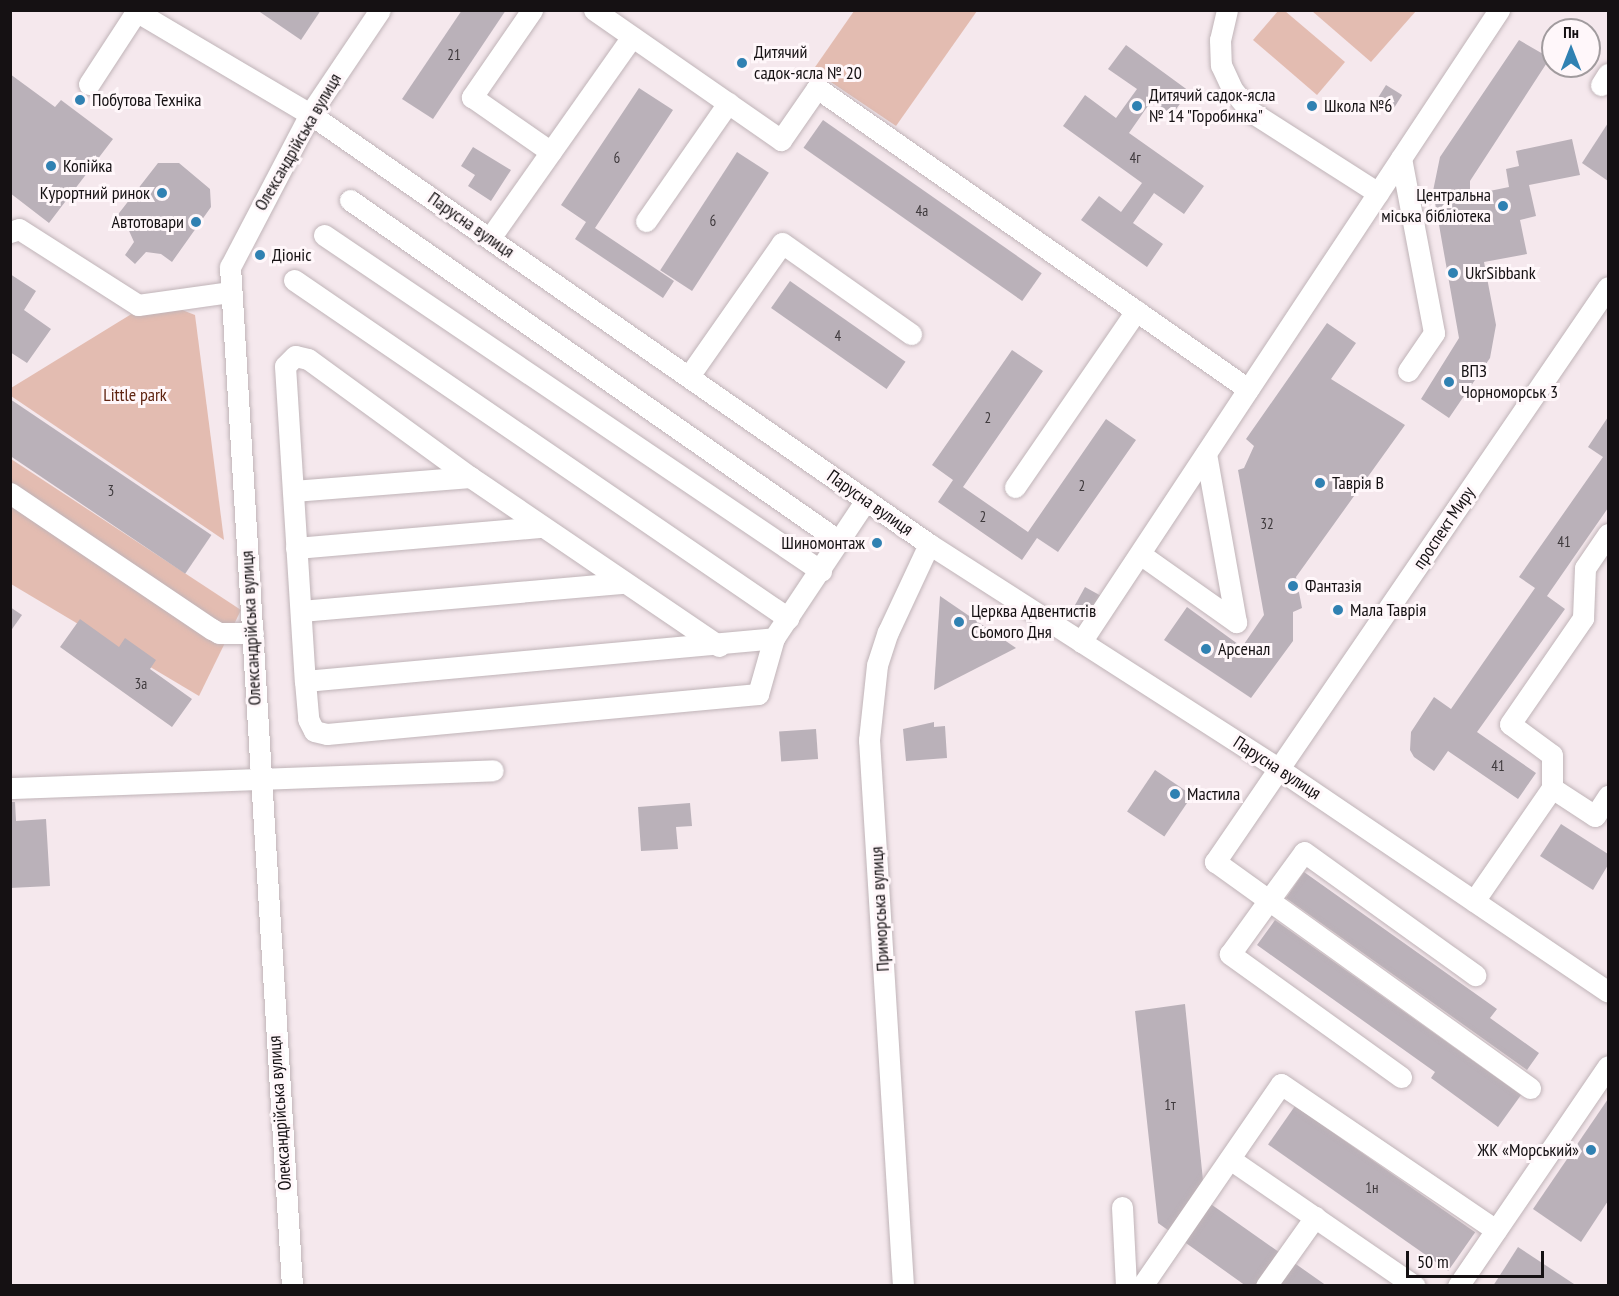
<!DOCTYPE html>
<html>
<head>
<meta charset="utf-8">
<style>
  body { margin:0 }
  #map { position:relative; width:1619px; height:1296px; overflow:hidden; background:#f5e8ed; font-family:"PT Sans Narrow",sans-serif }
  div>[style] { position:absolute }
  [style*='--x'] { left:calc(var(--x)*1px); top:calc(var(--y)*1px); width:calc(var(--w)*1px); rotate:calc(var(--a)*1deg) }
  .green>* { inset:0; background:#e3bcb1 }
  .building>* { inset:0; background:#bab1b9; transform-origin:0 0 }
  .roads { filter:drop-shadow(0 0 2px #c0b4b8) drop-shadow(0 0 2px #c0b4b8) }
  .minor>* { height:21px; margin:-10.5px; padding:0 10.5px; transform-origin:10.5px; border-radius:10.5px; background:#fff }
  .dots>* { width:16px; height:16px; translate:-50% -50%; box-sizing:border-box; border:3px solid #fff7fa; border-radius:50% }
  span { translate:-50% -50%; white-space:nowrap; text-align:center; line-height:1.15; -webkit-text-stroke:6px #fff7fa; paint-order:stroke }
  .number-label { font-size:15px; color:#3e393c }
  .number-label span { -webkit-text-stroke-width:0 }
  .poi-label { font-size:18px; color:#151113 }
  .left { translate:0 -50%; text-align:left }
  .right { translate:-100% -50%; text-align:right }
  .street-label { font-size:18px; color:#151113 }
  .park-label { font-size:18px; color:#5f2411 }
  .frame { position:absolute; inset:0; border:12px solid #151113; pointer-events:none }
  .north { position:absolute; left:1541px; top:18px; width:60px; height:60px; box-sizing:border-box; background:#fff7fa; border:2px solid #a19b9e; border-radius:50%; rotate:0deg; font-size:16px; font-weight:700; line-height:24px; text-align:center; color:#151113 }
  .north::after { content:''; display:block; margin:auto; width:21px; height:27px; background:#3081b2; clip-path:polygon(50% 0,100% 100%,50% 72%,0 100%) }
  .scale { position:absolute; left:1406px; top:1251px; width:138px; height:27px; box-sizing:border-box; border:3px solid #151113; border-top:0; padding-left:8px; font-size:18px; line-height:21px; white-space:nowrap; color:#151113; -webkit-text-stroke:4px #fff7fa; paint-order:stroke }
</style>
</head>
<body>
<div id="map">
  <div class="green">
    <i style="clip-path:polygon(854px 11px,977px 11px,896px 126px,813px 70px)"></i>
    <i style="clip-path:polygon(1278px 11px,1285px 11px,1345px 62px,1317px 95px,1253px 40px)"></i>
    <i style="clip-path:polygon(1312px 11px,1416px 11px,1371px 62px)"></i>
    <i style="clip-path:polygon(172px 306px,195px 315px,224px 540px,11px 396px,11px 388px,138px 310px)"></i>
    <i style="clip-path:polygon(11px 459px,241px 610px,199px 696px,11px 584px)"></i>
  </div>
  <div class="building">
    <i style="clip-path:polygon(257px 10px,321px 10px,301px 40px)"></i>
    <i style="clip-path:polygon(462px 10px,506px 10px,433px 119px,402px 99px)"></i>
    <i style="clip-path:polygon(1519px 40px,1550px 58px,1470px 181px,1470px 195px,1509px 187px,1506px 169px,1519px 166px,1516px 151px,1572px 139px,1580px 175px,1529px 185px,1536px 216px,1520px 220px,1527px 254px,1484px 262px,1496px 325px,1490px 358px,1449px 418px,1421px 399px,1459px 338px,1433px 191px,1440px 157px)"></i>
    <i style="clip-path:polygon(1126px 45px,1189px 91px,1172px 115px,1152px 100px,1129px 133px,1204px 186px,1184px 214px,1154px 193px,1133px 223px,1163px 244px,1147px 267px,1081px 220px,1099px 196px,1121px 212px,1142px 183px,1063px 126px,1085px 95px,1116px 118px,1137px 89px,1108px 69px)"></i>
    <i style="clip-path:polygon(10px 74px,55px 107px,61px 100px,113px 139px,49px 223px,10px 193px)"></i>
    <i style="left:1386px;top:85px;width:19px;height:22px;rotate:32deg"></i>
    <i style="clip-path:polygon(639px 88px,673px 110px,595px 228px,674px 281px,663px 298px,575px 239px,586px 222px,561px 205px)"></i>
    <i style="left:823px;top:120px;width:267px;height:34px;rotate:35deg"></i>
    <i style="clip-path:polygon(1608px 123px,1608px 181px,1582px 163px)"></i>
    <i style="clip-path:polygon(473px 147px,511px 170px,491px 201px,468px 186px,475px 175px,461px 166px)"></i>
    <i style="left:737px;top:152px;width:38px;height:141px;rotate:33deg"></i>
    <i style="clip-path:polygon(158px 163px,179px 163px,210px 189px,211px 207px,172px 262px,161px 254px,146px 252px,135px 264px,125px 255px,134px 242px,126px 224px,118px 224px,116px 217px)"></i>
    <i style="clip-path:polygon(10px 274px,36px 291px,24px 310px,51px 329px,27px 363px,10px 352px)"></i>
    <i style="left:790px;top:281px;width:141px;height:33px;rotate:35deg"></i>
    <i style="clip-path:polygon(1327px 323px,1356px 343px,1331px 379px,1405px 425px,1296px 577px,1302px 608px,1293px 612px,1293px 641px,1251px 698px,1164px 640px,1187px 607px,1242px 647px,1264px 615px,1238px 470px,1244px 468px,1254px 446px,1246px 439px)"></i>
    <i style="clip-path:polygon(1012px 350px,1043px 371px,963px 487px,1028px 532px,1106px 419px,1136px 440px,1058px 552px,1037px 538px,1022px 560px,938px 502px,953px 480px,932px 465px)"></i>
    <i style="left:10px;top:399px;width:243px;height:47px;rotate:34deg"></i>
    <i style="clip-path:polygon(1608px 417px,1608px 508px,1547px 596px,1565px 609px,1477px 732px,1536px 773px,1518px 799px,1448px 751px,1434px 771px,1414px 757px,1410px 750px,1411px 732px,1434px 697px,1451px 709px,1535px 588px,1519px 577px,1603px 457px,1588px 447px)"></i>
    <i style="left:1085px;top:587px;width:18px;height:22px;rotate:29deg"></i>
    <i style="clip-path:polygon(940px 596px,1016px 648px,934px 690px)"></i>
    <i style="clip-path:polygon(10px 607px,22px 615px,10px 632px)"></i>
    <i style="clip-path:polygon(80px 619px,119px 647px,125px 638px,156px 660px,150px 669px,192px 699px,172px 727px,60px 647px)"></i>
    <i style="clip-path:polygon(934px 722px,934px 727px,945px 726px,947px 758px,906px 761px,903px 729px)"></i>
    <i style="left:816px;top:729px;width:30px;height:37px;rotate:86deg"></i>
    <i style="left:1155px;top:770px;width:45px;height:50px;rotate:34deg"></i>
    <i style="clip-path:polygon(10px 802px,15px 802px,16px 821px,46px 819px,50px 886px,10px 888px)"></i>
    <i style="clip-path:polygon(690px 803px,692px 826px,676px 827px,678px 849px,641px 851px,638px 807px)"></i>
    <i style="clip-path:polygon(1561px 824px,1608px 854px,1608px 865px,1593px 890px,1540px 856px)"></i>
    <i style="clip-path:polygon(1304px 872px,1497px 1009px,1490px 1018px,1539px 1053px,1527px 1070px,1286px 898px)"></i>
    <i style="clip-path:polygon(1275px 920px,1521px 1095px,1498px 1127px,1431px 1078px,1435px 1072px,1257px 945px)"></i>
    <i style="clip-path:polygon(1185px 1004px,1205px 1200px,1327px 1286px,1246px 1286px,1158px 1223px,1135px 1011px)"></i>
    <i style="clip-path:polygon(1608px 1099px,1608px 1201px,1581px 1242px,1533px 1209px)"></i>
    <i style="left:1295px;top:1106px;width:220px;height:47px;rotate:35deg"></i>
    <i style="clip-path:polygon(1518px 1247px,1577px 1286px,1493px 1286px)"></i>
  </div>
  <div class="roads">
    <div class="minor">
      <i style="--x:134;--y:10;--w:204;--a:30.6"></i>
      <i style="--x:310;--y:114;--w:754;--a:34.79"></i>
      <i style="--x:929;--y:544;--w:416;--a:32.7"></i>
      <i style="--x:1279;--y:769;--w:397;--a:34.1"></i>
      <i style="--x:532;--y:10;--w:106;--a:124.6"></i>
      <i style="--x:472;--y:97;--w:96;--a:34.8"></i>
      <i style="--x:594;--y:10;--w:228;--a:34.8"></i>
      <i style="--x:781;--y:140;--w:63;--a:-55.3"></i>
      <i style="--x:817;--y:88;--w:526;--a:34.93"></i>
      <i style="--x:1227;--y:10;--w:31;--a:103"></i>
      <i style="--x:1220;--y:40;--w:25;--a:88"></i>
      <i style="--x:1221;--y:65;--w:26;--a:65"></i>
      <i style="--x:1232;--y:89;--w:28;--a:51"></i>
      <i style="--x:1250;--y:111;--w:152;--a:32.6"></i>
      <i style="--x:89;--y:84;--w:86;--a:-56.9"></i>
      <i style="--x:1601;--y:85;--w:13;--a:-58"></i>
      <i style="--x:1401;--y:158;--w:178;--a:79.3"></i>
      <i style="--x:1434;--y:333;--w:46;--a:124.4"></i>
      <i style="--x:350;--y:200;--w:596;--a:34.89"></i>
      <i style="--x:646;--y:221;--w:144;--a:-55.2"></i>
      <i style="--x:10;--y:232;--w:9;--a:-18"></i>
      <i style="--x:19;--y:229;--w:141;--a:32.6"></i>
      <i style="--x:138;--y:305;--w:92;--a:-8.1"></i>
      <i style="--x:324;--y:235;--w:600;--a:34.06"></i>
      <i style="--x:490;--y:238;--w:246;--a:-54.8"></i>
      <i style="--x:294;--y:280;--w:599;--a:34.38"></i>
      <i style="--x:689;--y:376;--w:162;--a:-55"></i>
      <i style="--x:782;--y:243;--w:158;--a:35.2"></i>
      <i style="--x:1015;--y:487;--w:214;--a:-55.5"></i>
      <i style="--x:293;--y:491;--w:178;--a:-4.5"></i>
      <i style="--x:10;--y:493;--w:244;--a:34"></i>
      <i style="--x:212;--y:629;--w:8;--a:30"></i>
      <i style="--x:219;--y:633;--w:34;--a:0"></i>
      <i style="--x:296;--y:548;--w:247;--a:-4.9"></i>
      <i style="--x:1140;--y:554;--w:118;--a:35.3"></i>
      <i style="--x:1236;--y:622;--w:171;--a:-100.1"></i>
      <i style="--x:301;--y:611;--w:324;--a:-5"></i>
      <i style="--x:1081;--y:642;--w:758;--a:-56.52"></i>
      <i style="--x:719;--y:646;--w:301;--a:-145.8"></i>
      <i style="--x:470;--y:477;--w:200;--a:-143.9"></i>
      <i style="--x:308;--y:359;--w:13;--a:-167"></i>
      <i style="--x:295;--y:356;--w:14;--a:135"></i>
      <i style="--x:285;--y:366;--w:316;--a:86.4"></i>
      <i style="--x:305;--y:681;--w:38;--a:85"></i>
      <i style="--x:308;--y:719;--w:13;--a:63"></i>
      <i style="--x:314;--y:731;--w:13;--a:13"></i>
      <i style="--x:327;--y:734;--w:433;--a:-5.3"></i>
      <i style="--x:758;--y:694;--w:58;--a:-74.1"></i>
      <i style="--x:305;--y:681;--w:471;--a:-5.2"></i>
      <i style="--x:774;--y:638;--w:166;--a:-56.3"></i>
      <i style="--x:10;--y:788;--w:483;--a:-2.1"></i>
      <i style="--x:1552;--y:788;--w:51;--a:33.1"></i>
      <i style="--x:1595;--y:816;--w:24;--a:-57"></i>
      <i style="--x:1474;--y:901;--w:137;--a:-55.4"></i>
      <i style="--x:1552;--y:788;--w:33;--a:-90"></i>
      <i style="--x:1552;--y:755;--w:52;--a:-143.6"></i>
      <i style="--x:1510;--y:724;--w:129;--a:-55.4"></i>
      <i style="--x:1583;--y:618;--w:50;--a:-87.7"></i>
      <i style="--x:1585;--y:568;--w:41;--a:-55.9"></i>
      <i style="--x:1401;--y:1077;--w:211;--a:-144.3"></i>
      <i style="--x:1230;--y:954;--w:67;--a:-54.2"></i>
      <i style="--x:1269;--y:900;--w:59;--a:-53.9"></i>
      <i style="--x:1304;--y:852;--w:211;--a:35.7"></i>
      <i style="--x:1530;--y:1088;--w:388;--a:-144.3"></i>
      <i style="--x:1215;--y:862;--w:696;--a:-55.65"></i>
      <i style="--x:1230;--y:1159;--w:224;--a:34.5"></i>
      <i style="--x:1122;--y:1207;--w:79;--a:87.1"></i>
      <i style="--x:292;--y:1286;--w:1021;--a:-93.48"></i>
      <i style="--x:230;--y:267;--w:173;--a:-62.4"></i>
      <i style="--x:310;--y:114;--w:125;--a:-56.1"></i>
      <i style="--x:903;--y:1286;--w:547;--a:-93.56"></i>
      <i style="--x:869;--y:740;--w:75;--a:-83.9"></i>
      <i style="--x:877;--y:665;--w:35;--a:-72"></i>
      <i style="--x:888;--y:632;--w:97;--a:-65"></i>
      <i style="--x:1142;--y:1286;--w:245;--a:-55.5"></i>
      <i style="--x:1281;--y:1084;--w:260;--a:34.2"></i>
      <i style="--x:1266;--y:1286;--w:85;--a:-54.6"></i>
      <i style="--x:1458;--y:1286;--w:266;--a:-55.7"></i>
    </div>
  </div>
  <div class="dots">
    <i style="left:742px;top:63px;background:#3081b2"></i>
    <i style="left:80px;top:100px;background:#3081b2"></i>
    <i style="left:1137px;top:106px;background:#3081b2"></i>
    <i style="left:1312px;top:106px;background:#3081b2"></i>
    <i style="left:51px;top:166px;background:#3081b2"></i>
    <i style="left:162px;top:193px;background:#3081b2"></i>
    <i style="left:1503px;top:206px;background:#3081b2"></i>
    <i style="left:196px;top:222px;background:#3081b2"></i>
    <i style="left:260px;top:255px;background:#3081b2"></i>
    <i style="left:1453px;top:273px;background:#3081b2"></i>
    <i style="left:1449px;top:382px;background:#3081b2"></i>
    <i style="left:1320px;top:483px;background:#3081b2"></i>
    <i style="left:877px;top:543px;background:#3081b2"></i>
    <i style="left:1293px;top:586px;background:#3081b2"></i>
    <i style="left:1338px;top:610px;background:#3081b2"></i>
    <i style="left:959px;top:622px;background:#3081b2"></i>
    <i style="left:1206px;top:649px;background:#3081b2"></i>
    <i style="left:1175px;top:794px;background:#3081b2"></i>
    <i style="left:1591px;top:1150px;background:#3081b2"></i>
  </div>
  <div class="number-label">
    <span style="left:454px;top:55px">21</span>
    <span style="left:617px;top:158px">6</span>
    <span style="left:1135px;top:158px">4г</span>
    <span style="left:922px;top:211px">4а</span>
    <span style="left:713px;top:221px">6</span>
    <span style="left:838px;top:336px">4</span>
    <span style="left:988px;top:418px">2</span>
    <span style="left:1082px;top:486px">2</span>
    <span style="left:111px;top:491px">3</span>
    <span style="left:983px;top:517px">2</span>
    <span style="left:1267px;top:524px">32</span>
    <span style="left:1564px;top:542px">41</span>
    <span style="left:141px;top:684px">3а</span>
    <span style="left:1498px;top:766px">41</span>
    <span style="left:1170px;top:1105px">1т</span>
    <span style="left:1372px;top:1188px">1н</span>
  </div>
  <div class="poi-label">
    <span class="left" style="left:754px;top:63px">Дитячий<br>садок-ясла № 20</span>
    <span class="left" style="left:1149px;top:106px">Дитячий садок-ясла<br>№ 14 "Горобинка"</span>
    <span class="left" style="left:92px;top:100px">Побутова Техніка</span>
    <span class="left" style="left:1324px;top:106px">Школа №6</span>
    <span class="left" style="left:63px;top:166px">Копійка</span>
    <span class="right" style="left:150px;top:193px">Курортний ринок</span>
    <span class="right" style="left:1491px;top:206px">Центральна<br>міська бібліотека</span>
    <span class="right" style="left:184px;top:222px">Автотовари</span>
    <span class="left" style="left:272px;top:255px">Діоніс</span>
    <span class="left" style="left:1465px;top:273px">UkrSibbank</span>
    <span class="left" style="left:1461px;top:382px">ВПЗ<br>Чорноморськ 3</span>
    <span class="left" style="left:1332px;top:483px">Таврія В</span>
    <span class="right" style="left:865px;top:543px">Шиномонтаж</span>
    <span class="left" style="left:1305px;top:586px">Фантазія</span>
    <span class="left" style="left:1350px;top:610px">Мала Таврія</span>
    <span class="left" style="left:971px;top:622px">Церква Адвентистів<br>Сьомого Дня</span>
    <span class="left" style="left:1218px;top:649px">Арсенал</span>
    <span class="left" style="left:1187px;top:794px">Мастила</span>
    <span class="right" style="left:1579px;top:1150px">ЖК «Морський»</span>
  </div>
  <div class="street-label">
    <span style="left:298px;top:142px;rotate:-60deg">Олександрійська вулиця</span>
    <span style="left:471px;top:225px;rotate:35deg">Парусна вулиця</span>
    <span style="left:870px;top:503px;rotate:35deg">Парусна вулиця</span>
    <span style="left:1444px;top:528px;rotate:-56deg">проспект Миру</span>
    <span style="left:251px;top:628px;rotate:-93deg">Олександрійська вулиця</span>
    <span style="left:1277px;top:768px;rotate:33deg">Парусна вулиця</span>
    <span style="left:880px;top:909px;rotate:-93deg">Приморська вулиця</span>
    <span style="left:280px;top:1113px;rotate:-94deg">Олександрійська вулиця</span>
  </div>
  <div class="park-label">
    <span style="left:135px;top:395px">Little park</span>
  </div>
  <div class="frame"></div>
  <div class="north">Пн</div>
  <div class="scale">50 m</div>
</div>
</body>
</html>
